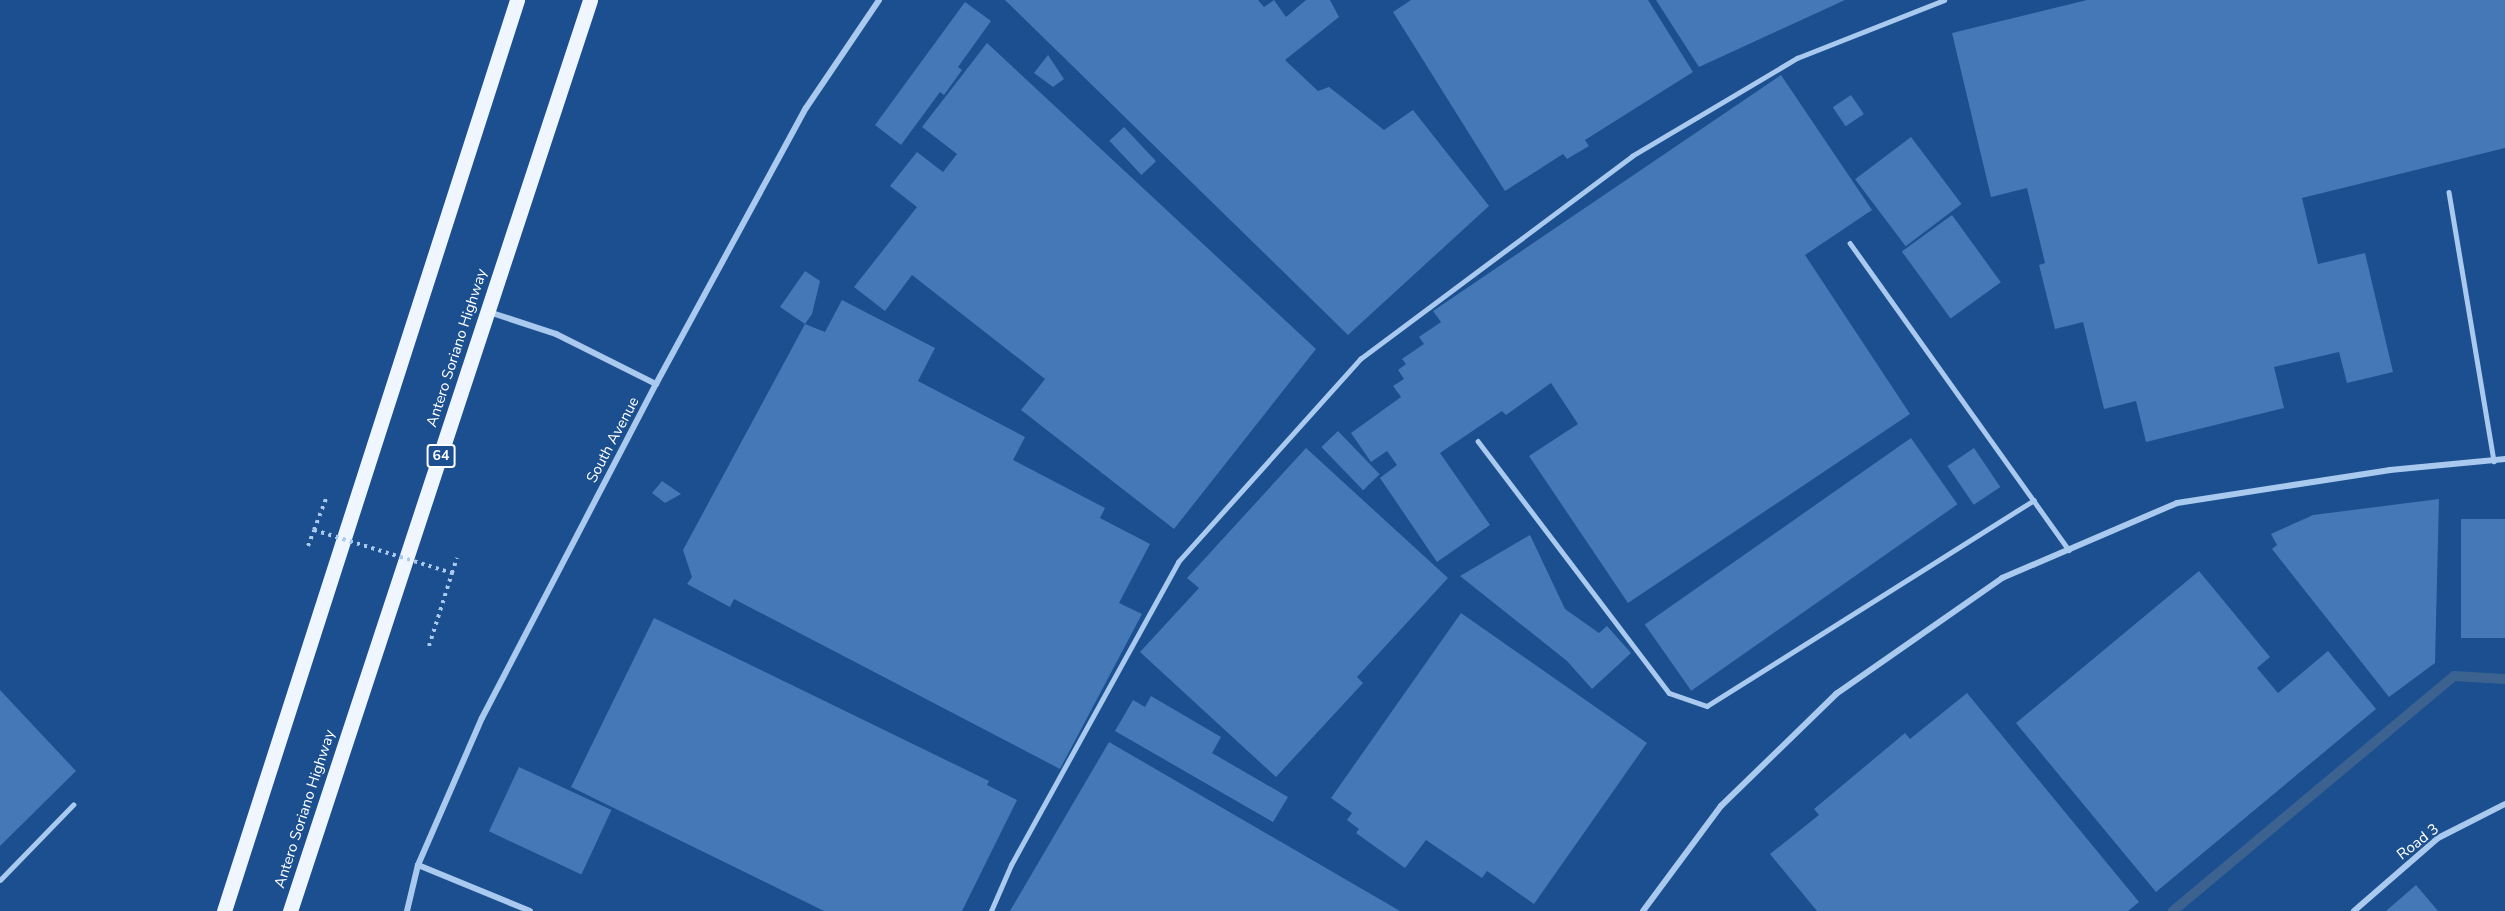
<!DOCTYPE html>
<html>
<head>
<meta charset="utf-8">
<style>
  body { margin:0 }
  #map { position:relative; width:2505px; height:911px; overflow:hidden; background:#1b4f8f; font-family:"Nunito Sans",sans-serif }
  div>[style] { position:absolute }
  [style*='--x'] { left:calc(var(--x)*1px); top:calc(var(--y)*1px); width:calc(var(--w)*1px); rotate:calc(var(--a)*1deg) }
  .stream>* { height:10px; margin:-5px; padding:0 5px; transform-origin:5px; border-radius:5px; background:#3c6290 }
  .building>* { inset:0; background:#4478b7; transform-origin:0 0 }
  .path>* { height:4px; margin-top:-2px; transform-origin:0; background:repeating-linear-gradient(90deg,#a9c9ee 0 3px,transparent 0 7.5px) }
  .service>* { height:4.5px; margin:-2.25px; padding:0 2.25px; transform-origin:2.25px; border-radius:2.25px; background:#a9c9ee }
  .minor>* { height:6px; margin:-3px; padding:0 3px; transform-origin:3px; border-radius:3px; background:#a9c9ee }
  .primary>* { height:15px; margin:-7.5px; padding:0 7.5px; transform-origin:7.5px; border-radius:7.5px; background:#f0f6ff }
  .path-bridge>* { height:4px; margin-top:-2px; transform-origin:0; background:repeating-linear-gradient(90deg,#a9c9ee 0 3px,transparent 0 7.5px) }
  span { translate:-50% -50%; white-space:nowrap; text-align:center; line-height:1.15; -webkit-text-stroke:4.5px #1b4f8f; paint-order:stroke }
  .shield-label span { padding:2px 4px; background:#1b4f8f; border:2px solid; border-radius:4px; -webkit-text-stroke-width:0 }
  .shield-label { font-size:14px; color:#fff; font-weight:700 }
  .street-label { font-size:15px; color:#fff }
</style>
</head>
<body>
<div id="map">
  <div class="stream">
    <i style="--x:2173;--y:911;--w:366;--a:-39.9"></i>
    <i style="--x:2454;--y:676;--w:51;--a:3.4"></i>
  </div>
  <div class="building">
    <i style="clip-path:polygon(1005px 0,1258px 0,1264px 7px,1274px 0,1286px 17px,1306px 0,1330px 0,1339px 17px,1285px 60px,1318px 91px,1329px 87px,1384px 130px,1413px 110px,1489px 206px,1348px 335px)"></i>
    <i style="clip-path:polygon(1411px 0,1648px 0,1693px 72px,1585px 140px,1589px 146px,1567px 159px,1563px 154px,1505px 191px,1393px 12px)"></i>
    <i style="clip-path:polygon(1656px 0,1845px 0,1699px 67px)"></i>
    <i style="clip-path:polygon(2087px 0,2505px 0,2505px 148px,2302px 198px,2318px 264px,2365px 253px,2393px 372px,2347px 383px,2339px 352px,2274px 367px,2284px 408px,2146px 442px,2136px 401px,2104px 409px,2083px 322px,2055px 329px,2039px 265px,2045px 263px,2027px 188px,1991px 197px,1952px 33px)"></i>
    <i style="clip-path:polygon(965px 2px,991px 21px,958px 67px,962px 70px,944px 95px,940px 92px,901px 145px,875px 125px)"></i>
    <i style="clip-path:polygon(987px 43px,1316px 349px,1174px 529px,1021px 410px,1045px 379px,912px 275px,885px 311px,854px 287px,917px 207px,890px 186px,917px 152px,943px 172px,957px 154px,922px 127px)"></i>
    <i style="clip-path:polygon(1048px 55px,1064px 79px,1053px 87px,1034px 73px)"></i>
    <i style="clip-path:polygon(1781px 75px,1872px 210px,1805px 255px,1910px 414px,1628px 603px,1529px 456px,1578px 424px,1551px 383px,1506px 415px,1502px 411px,1440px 453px,1490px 525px,1437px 562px,1380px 478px,1397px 465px,1387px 451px,1371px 462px,1351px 433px,1401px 397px,1393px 386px,1404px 379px,1398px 370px,1406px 364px,1402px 359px,1424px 344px,1419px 337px,1441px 322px,1433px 311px)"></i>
    <i style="left:1851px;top:95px;width:23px;height:22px;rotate:56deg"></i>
    <i style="left:1124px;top:127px;width:47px;height:20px;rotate:47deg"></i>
    <i style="left:1911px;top:137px;width:84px;height:70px;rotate:53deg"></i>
    <i style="left:1952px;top:215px;width:83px;height:62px;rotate:54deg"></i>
    <i style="clip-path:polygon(805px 271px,820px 281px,812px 314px,805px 324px,780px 307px)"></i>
    <i style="clip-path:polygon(842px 300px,935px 348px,918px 381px,1025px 437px,1013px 460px,1105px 508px,1100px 518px,1150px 544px,1119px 603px,1142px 614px,1060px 769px,734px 599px,730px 607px,687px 584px,692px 577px,683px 550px,805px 324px,825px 332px)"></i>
    <i style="left:1338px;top:431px;width:60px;height:23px;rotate:46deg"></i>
    <i style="left:1911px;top:438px;width:81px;height:325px;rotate:55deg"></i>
    <i style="clip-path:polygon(1306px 448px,1448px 578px,1357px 677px,1363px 683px,1276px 777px,1140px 652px,1199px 588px,1187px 578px)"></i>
    <i style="left:1974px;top:448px;width:47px;height:32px;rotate:56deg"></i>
    <i style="clip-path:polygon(662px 481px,681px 494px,665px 503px,652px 493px)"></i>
    <i style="clip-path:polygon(2439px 499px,2435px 663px,2389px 697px,2272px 549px,2277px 545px,2271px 534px,2313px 515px)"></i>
    <i style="left:2461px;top:519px;width:44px;height:119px"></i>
    <i style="clip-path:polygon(1530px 535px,1565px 609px,1599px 633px,1607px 626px,1631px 653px,1592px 689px,1567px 661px,1460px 576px)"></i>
    <i style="clip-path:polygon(2199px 571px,2270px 657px,2257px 668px,2278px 693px,2328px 651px,2376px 709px,2156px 892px,2016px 723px)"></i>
    <i style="clip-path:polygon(1461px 613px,1647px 743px,1534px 904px,1487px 871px,1482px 878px,1426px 840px,1405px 868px,1356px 833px,1359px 829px,1347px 820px,1352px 813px,1331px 798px)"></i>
    <i style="clip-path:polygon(654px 618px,989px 781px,987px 785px,1017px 800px,962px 911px,824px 911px,571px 787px)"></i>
    <i style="clip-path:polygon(0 690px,76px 771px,0 846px)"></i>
    <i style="clip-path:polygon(1967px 693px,2139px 902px,2128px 911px,1817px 911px,1770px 854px,1819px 815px,1814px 809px,1905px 733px,1910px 739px)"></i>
    <i style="clip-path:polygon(1151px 696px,1221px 737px,1212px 753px,1288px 797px,1273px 822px,1115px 731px,1133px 700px,1145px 707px)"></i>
    <i style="clip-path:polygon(1109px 742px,1400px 911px,1010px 911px)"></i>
    <i style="left:519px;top:767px;width:102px;height:71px;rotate:25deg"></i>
    <i style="clip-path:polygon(2416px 885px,2438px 911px,2386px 911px)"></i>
  </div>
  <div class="path">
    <i style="--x:314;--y:530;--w:34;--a:-69"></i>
    <i style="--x:429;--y:646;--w:77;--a:-72.5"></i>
  </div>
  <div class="service">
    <i style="--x:2449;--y:192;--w:273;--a:80.5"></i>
    <i style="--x:1850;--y:243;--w:377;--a:54.5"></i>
    <i style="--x:1478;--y:441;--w:316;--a:52.8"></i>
    <i style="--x:1669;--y:693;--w:40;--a:18.9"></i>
    <i style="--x:1707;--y:706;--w:386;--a:-32.2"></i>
    <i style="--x:0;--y:880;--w:105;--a:-45.8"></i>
    <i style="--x:991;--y:911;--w:50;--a:-66.5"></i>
    <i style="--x:1011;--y:865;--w:346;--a:-61.1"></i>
    <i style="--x:1178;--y:562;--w:273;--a:-48.1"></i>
    <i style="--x:1360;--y:359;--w:339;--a:-36.7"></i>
    <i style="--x:1632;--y:156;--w:192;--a:-30.7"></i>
    <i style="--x:1797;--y:58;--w:158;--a:-21.5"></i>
  </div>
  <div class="minor">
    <i style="--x:489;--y:312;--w:71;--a:18.2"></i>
    <i style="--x:556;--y:334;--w:112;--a:26.6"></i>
    <i style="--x:418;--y:865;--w:121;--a:22.3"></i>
    <i style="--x:407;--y:911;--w:47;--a:-76.6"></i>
    <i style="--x:418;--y:865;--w:160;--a:-66.5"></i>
    <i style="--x:482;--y:718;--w:377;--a:-62.5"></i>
    <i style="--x:656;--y:384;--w:314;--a:-61.5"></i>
    <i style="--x:806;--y:108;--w:130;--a:-55.9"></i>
    <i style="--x:1643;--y:911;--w:131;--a:-53.4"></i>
    <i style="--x:1721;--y:806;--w:161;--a:-44.2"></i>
    <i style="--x:1836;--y:694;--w:203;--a:-34.9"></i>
    <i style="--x:2002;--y:578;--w:190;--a:-23.2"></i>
    <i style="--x:2177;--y:503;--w:216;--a:-8.8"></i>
    <i style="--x:2390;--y:470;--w:116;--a:-5.5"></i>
    <i style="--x:2354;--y:911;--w:111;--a:-41"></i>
    <i style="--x:2438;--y:838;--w:75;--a:-26.9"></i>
  </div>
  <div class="primary">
    <i style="--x:224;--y:911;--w:957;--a:-72.17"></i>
    <i style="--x:290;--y:911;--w:959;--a:-71.77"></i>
  </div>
  <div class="path-bridge">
    <i style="--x:308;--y:546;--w:17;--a:-69"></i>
    <i style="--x:314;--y:530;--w:145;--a:17.3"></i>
    <i style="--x:452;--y:573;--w:16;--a:-72"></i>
  </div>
  <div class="shield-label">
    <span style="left:441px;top:456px">64</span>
  </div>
  <div class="street-label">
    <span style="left:457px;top:348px;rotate:-72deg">Antero Soriano Highway</span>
    <span style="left:613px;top:440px;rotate:-62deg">South Avenue</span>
    <span style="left:305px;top:809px;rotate:-72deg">Antero Soriano Highway</span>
    <span style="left:2418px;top:842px;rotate:-38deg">Road 3</span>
  </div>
</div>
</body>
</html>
